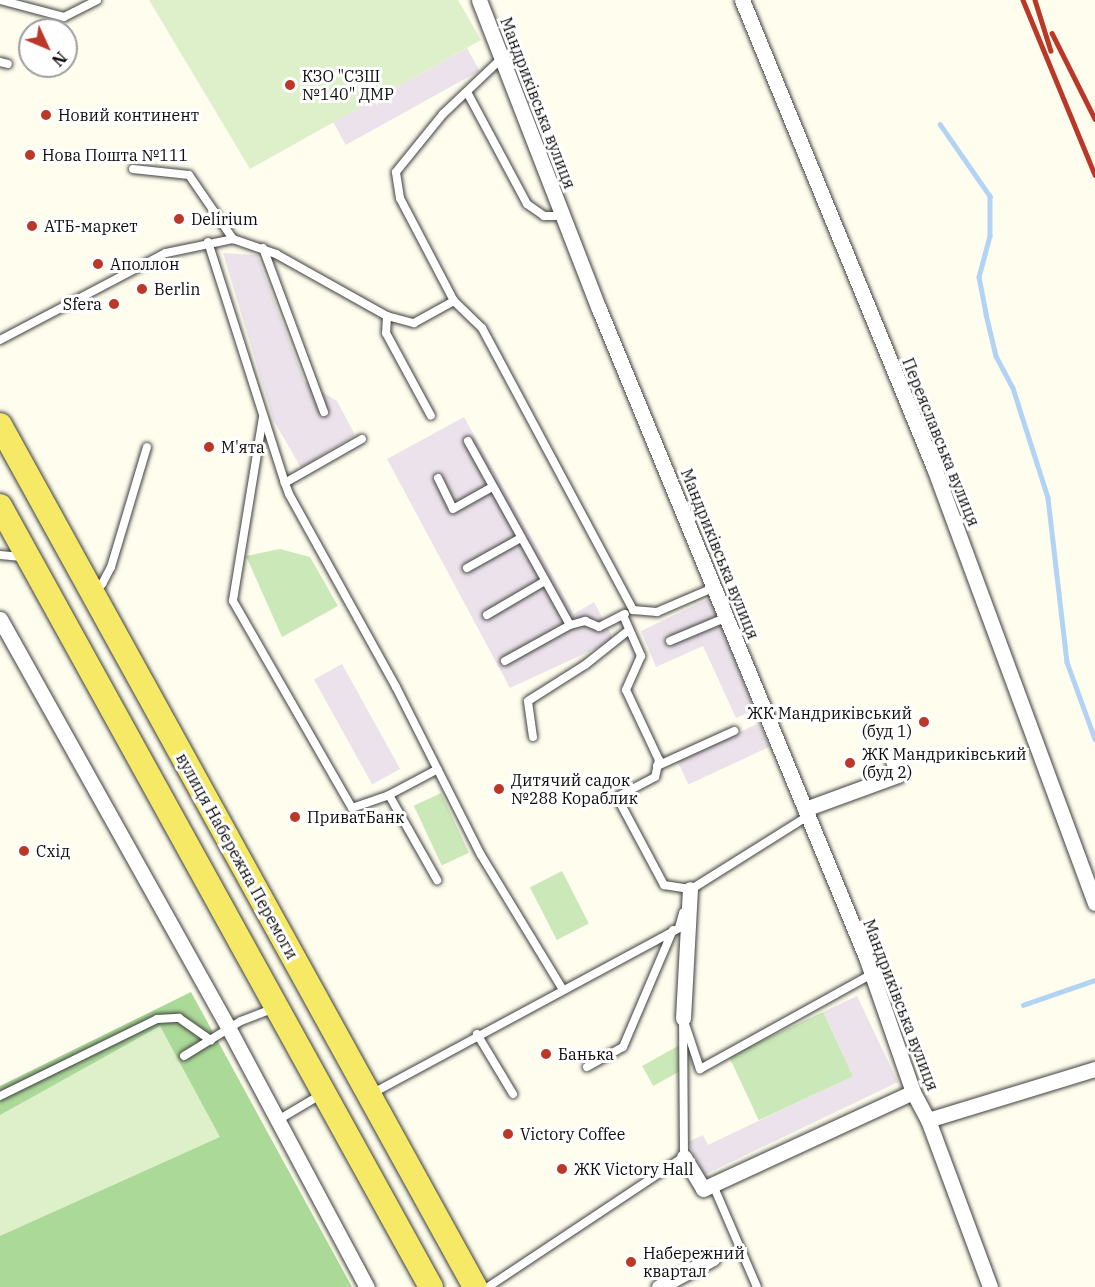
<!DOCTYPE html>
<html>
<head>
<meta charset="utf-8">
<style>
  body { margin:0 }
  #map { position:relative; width:1095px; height:1287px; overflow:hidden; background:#fffeee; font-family:"IBM Plex Serif",serif }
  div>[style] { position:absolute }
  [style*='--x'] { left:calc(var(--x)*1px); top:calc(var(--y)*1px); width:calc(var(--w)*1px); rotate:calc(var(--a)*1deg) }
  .industrial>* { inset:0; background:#ece2eb; transform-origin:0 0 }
  .green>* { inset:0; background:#cae8b8; transform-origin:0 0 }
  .forest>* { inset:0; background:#abd998 }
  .pitch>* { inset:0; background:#ddf0ca }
  .stream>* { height:4.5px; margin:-2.25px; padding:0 2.25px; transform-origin:2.25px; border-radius:2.25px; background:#b3d3f5 }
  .roads { filter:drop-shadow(0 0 2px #404040) drop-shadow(0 0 2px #404040) }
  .lane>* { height:8px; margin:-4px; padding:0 4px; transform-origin:4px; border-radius:4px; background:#fff }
  .street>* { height:15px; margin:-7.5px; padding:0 7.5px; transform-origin:7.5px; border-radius:7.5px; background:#fff }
  .primary>* { height:24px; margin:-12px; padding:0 12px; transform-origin:12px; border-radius:12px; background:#f6e966 }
  .rail>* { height:4.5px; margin:-2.25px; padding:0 2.25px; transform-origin:2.25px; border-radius:2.25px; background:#bb3728 }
  .dots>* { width:16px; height:16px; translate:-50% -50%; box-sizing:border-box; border:3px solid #fff; border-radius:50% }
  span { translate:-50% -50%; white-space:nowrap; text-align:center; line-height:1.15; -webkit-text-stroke:6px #fff; paint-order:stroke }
  .poi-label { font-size:16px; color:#0d0d0d }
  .left { translate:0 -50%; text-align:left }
  .right { translate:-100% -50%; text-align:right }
  .street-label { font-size:16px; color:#0d0d0d }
  .north { position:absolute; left:18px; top:18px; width:60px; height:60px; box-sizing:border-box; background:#fff; border:2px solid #9e9e9e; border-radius:50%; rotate:134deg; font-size:16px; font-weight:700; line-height:24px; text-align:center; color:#0d0d0d }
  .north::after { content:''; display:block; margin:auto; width:21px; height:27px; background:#bb3728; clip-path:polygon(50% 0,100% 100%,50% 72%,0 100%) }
</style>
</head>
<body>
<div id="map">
  <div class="industrial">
    <i style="left:467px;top:48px;width:26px;height:153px;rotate:61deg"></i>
    <i style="clip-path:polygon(223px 253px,257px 255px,304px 381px,337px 401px,355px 435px,301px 468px,273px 419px)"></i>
    <i style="clip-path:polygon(464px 417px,574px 614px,594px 602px,614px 640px,510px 688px,387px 459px)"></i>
    <i style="clip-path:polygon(710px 598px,755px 710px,736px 718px,703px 646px,656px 667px,641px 631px)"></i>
    <i style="left:342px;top:664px;width:120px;height:32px;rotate:61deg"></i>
    <i style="left:759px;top:723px;width:26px;height:90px;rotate:65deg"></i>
    <i style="clip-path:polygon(857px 996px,898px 1082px,704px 1175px,688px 1142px,703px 1135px,708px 1145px,853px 1076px,823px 1012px)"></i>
  </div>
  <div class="green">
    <i style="clip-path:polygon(280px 549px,310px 557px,338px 606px,282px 637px,246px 556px)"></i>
    <i style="left:441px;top:793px;width:66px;height:30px;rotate:65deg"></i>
    <i style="left:562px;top:871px;width:59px;height:36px;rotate:63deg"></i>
    <i style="left:823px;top:1012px;width:71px;height:104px;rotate:65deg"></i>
    <i style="left:678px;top:1046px;width:23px;height:41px;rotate:61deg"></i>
  </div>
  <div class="forest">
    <i style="clip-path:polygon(191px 992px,352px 1287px,0 1287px,0 1086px)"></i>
  </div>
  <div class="pitch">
    <i style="clip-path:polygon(149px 0,458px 0,481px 40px,250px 169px)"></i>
    <i style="clip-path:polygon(160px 1026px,220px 1137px,0 1236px,0 1115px)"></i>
  </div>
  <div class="stream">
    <i style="--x:940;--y:124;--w:88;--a:55.2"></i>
    <i style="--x:990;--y:196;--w:40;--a:90"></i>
    <i style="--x:990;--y:236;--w:42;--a:105"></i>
    <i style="--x:979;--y:277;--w:38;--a:79"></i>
    <i style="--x:986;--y:314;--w:43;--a:76.6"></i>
    <i style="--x:996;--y:356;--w:36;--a:62"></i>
    <i style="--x:1013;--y:388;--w:115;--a:72.3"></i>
    <i style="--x:1048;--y:498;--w:165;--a:83.4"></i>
    <i style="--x:1067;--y:662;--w:82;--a:70"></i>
    <i style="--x:1023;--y:1005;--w:76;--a:-19.1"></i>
  </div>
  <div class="roads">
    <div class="lane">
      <i style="--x:0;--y:0;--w:66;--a:14.9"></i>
      <i style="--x:64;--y:17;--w:37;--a:-27"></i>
      <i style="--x:0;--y:62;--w:8;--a:14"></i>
      <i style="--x:467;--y:92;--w:127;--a:61.8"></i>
      <i style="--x:527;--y:204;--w:21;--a:35"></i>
      <i style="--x:544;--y:216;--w:19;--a:0"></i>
      <i style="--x:133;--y:169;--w:56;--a:6.1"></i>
      <i style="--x:189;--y:175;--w:78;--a:55.5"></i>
      <i style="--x:208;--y:242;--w:253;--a:72.3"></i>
      <i style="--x:263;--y:248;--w:175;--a:69.6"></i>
      <i style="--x:454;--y:301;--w:39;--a:44"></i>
      <i style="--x:482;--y:328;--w:320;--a:61.8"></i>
      <i style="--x:633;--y:610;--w:24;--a:5"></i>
      <i style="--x:657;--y:612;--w:63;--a:-23.3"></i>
      <i style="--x:387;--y:316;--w:17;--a:93"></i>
      <i style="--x:386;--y:333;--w:94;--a:61.5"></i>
      <i style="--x:0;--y:340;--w:187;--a:-27.7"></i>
      <i style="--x:166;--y:253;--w:68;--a:-11.8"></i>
      <i style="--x:233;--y:239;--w:46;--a:19.2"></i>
      <i style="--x:276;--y:254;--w:127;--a:29.2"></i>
      <i style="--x:387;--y:316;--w:28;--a:15"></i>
      <i style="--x:414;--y:323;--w:46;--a:-28.8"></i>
      <i style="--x:454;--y:301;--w:116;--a:-117.7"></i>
      <i style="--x:400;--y:198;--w:26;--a:-99"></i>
      <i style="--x:396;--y:172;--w:75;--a:-51"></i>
      <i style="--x:443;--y:114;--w:80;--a:-43.5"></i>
      <i style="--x:263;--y:417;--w:186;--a:99.3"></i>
      <i style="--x:233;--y:601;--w:239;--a:60.1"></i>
      <i style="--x:352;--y:808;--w:39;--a:-19"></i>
      <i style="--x:389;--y:795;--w:98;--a:60.5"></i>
      <i style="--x:362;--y:439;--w:89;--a:150.3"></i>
      <i style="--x:285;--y:483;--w:12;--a:70"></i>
      <i style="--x:289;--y:494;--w:221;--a:61"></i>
      <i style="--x:396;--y:687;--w:188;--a:63.2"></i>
      <i style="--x:481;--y:855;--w:156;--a:58.7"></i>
      <i style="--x:468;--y:441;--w:210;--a:61"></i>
      <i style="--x:438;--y:478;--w:34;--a:64"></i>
      <i style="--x:453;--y:509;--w:45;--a:-29.4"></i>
      <i style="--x:0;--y:555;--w:22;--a:5"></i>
      <i style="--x:467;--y:568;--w:62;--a:-29.1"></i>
      <i style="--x:95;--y:589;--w:9;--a:-36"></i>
      <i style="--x:102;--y:584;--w:19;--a:-62"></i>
      <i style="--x:111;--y:567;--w:125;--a:-73.3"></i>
      <i style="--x:487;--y:615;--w:67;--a:-30.4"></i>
      <i style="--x:623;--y:615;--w:45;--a:66.3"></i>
      <i style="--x:641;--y:656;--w:37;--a:114"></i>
      <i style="--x:626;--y:690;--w:77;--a:64.8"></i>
      <i style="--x:659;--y:760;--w:17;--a:103"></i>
      <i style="--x:655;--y:777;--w:43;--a:152.2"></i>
      <i style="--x:617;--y:797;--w:100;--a:61.9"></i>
      <i style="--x:664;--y:885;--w:26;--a:9"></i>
      <i style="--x:670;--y:641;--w:62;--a:-22.8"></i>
      <i style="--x:505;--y:661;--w:74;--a:-29"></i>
      <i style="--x:570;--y:625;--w:16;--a:-15"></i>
      <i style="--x:585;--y:621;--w:15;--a:23"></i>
      <i style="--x:599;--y:627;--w:29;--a:-27"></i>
      <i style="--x:533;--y:737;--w:36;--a:-98"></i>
      <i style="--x:528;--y:701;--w:67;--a:-32.3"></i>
      <i style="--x:585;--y:665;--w:56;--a:-38.5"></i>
      <i style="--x:657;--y:766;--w:85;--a:-24.4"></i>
      <i style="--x:389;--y:795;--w:55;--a:-28"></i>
      <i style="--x:690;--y:890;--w:139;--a:-32.1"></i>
      <i style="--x:477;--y:1034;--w:70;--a:59"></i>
      <i style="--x:184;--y:1056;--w:67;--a:-31.6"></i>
      <i style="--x:241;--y:1021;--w:36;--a:-21"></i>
      <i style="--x:587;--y:1067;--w:41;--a:-29.1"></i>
      <i style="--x:623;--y:1047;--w:127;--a:-66.9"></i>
      <i style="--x:373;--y:1093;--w:348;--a:-28.3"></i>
      <i style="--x:679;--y:928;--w:16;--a:-75"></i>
      <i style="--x:0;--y:1096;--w:175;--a:-26.1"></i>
      <i style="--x:157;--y:1019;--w:22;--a:-3"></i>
      <i style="--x:179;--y:1018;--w:39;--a:35"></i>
      <i style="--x:278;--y:1120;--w:51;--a:-30.6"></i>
      <i style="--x:713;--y:1185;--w:111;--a:66.7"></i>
      <i style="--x:488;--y:1287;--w:235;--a:-33.6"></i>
      <i style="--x:684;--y:1157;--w:139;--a:-90.4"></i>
      <i style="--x:683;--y:1018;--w:54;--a:71.6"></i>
      <i style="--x:700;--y:1069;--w:196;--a:-28.9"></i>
    </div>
    <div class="street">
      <i style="--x:479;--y:0;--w:331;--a:68.8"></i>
      <i style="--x:599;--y:309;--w:701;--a:67.61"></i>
      <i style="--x:866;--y:957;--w:143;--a:70.8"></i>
      <i style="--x:913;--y:1092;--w:32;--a:62"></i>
      <i style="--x:928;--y:1120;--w:178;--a:69.6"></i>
      <i style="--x:742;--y:0;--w:506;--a:67.69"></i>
      <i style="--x:934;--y:468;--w:464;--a:69.7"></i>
      <i style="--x:0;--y:619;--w:470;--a:60.8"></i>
      <i style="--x:229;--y:1029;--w:293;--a:61.9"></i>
      <i style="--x:805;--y:809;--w:99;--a:-20.1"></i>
      <i style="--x:898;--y:775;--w:18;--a:-109"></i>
      <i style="--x:683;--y:1018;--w:129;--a:-86.9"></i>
      <i style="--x:928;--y:1120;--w:175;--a:-17"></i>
      <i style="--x:684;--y:1157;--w:37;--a:59"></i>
      <i style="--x:703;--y:1189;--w:231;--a:-24.8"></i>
      <i style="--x:659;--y:1287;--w:61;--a:-28.2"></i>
    </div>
    <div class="primary">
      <i style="--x:0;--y:425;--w:984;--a:61.14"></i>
      <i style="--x:0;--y:506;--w:892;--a:61.11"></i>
    </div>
  </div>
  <div class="rail">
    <i style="--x:1023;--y:0;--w:189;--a:67.6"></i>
    <i style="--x:1035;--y:0;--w:53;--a:72.6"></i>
    <i style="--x:1052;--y:33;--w:96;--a:63.4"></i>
  </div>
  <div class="dots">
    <i style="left:290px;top:85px;background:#bb3728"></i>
    <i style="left:46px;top:115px;background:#bb3728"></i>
    <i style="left:30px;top:155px;background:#bb3728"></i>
    <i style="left:179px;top:219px;background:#bb3728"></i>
    <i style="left:32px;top:226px;background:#bb3728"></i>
    <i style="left:98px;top:264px;background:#bb3728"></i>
    <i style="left:142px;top:289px;background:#bb3728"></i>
    <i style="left:114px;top:304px;background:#bb3728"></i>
    <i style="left:209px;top:447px;background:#bb3728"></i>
    <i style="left:924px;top:722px;background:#bb3728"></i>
    <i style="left:850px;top:763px;background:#bb3728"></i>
    <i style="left:499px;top:789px;background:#bb3728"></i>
    <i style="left:295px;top:817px;background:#bb3728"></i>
    <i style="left:24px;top:851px;background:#bb3728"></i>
    <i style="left:546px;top:1054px;background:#bb3728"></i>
    <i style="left:508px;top:1134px;background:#bb3728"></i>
    <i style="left:562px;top:1169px;background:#bb3728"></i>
    <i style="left:631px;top:1262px;background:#bb3728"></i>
  </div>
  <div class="poi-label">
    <span class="left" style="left:302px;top:85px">КЗО "СЗШ<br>№140" ДМР</span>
    <span class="left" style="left:58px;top:115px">Новий континент</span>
    <span class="left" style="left:42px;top:155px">Нова Пошта №111</span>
    <span class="left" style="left:191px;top:219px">Delirium</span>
    <span class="left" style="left:44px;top:226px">АТБ-маркет</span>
    <span class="left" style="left:110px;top:264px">Аполлон</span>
    <span class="left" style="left:154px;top:289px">Berlin</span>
    <span class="right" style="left:102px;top:304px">Sfera</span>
    <span class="left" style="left:221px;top:447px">М'ята</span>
    <span class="right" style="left:912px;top:722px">ЖК Мандриківський<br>(буд 1)</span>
    <span class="left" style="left:862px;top:763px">ЖК Мандриківський<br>(буд 2)</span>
    <span class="left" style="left:511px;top:789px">Дитячий садок<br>№288 Кораблик</span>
    <span class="left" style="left:307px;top:817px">ПриватБанк</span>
    <span class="left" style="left:36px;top:851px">Схід</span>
    <span class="left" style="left:558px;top:1054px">Банька</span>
    <span class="left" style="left:520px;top:1134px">Victory Coffee</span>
    <span class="left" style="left:574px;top:1169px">ЖК Victory Hall</span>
    <span class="left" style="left:643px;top:1262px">Набережний<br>квартал</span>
  </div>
  <div class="street-label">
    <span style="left:538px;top:103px;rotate:69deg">Мандриківська вулиця</span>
    <span style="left:941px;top:442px;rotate:68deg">Переяславська вулиця</span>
    <span style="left:720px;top:554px;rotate:68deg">Мандриківська вулиця</span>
    <span style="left:237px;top:856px;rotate:61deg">вулиця Набережна Перемоги</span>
    <span style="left:901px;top:1005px;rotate:69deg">Мандриківська вулиця</span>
  </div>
  <div class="north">N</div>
</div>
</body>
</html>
